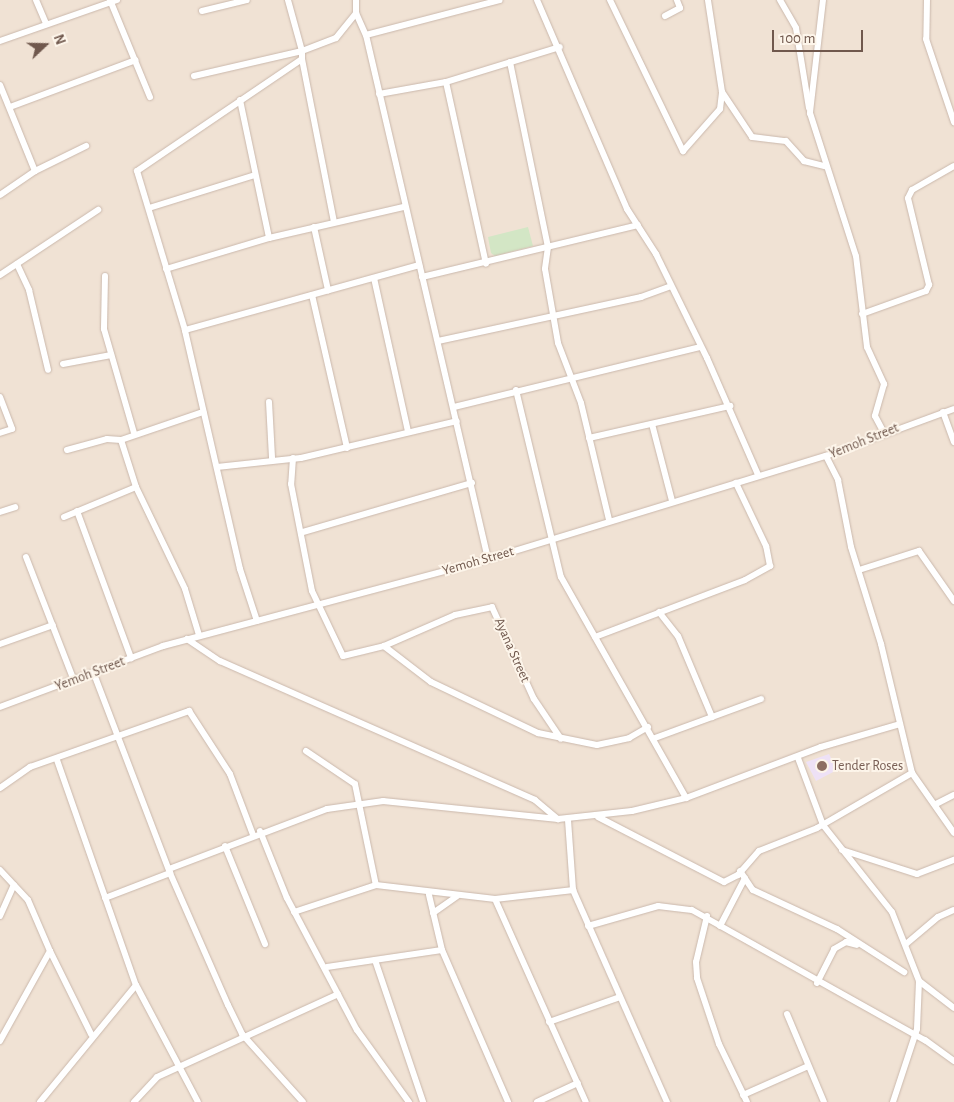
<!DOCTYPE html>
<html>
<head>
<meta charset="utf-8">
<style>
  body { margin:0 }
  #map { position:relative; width:954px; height:1102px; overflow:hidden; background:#faf1e5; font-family:"Alegreya Sans",sans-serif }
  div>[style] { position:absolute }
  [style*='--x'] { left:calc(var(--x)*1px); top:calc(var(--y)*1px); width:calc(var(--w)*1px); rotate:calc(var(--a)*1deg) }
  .residential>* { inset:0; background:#f0e2d4; transform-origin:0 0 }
  .education>* { inset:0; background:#eee1f6 }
  .green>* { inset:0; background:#d3e6c5 }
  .roads { filter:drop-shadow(0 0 1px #cab8ac) drop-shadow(0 0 1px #cab8ac) }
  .street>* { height:6px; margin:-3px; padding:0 3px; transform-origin:3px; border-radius:3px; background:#fff }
  .dots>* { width:14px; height:14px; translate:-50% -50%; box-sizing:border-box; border:2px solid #fdf5ea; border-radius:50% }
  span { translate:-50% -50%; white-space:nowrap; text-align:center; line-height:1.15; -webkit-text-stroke:4px #fdf5ea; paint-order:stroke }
  .street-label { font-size:14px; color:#70584d }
  .education-label { font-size:14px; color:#785e54 }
  .left { translate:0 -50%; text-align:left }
  .north { position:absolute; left:20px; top:20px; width:50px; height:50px; -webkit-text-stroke:4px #fdf5ea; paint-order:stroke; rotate:69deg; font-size:14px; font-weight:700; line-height:20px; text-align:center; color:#70584d }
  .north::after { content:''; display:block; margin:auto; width:18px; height:22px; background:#70584d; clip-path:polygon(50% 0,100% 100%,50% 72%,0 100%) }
  .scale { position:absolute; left:772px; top:30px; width:91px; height:22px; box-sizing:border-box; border:2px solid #70584d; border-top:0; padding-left:6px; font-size:15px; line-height:18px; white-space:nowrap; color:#70584d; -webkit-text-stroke:4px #fdf5ea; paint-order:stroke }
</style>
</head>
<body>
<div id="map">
  <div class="residential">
    <i style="left:0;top:0;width:954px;height:1102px"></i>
  </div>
  <div class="education">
    <i style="clip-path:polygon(829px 754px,837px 770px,816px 781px,806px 762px)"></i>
  </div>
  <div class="green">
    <i style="clip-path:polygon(528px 227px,533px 246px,495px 256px,491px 253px,488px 237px)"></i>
  </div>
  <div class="roads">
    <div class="street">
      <i style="--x:36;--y:0;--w:26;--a:67"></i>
      <i style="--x:110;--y:0;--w:105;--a:67.6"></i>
      <i style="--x:537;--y:0;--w:228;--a:66.7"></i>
      <i style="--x:627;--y:209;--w:54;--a:57.2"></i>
      <i style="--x:656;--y:254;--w:116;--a:63.9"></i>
      <i style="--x:707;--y:358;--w:128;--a:66.4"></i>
      <i style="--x:610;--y:0;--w:168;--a:64.2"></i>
      <i style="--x:683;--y:151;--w:56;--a:-48.6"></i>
      <i style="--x:720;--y:109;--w:17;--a:-83"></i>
      <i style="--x:722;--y:92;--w:93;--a:-98.7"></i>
      <i style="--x:780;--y:0;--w:32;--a:60"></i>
      <i style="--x:796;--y:28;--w:81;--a:80.8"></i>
      <i style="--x:823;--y:0;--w:114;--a:96.6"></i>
      <i style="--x:810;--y:113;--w:150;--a:72.2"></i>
      <i style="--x:856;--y:256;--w:92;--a:83.1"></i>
      <i style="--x:867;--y:347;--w:41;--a:65.3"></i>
      <i style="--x:884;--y:384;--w:33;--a:106"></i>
      <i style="--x:875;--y:416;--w:17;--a:62"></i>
      <i style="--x:927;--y:0;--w:39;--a:91"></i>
      <i style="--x:926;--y:39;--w:88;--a:71.4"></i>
      <i style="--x:202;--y:11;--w:46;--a:-13.7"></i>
      <i style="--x:356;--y:13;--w:24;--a:66"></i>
      <i style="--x:366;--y:35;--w:538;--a:76.89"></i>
      <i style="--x:665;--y:16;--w:17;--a:-28"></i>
      <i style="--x:680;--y:8;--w:9;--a:-111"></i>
      <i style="--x:366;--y:35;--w:138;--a:-14.6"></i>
      <i style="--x:0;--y:41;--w:124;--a:-19.3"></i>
      <i style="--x:302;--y:59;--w:166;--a:78.9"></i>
      <i style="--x:510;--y:62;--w:189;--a:78.4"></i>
      <i style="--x:548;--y:247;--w:22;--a:98"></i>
      <i style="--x:545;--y:269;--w:75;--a:80"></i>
      <i style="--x:558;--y:343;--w:64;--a:69"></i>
      <i style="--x:581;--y:403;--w:120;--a:76.5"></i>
      <i style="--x:194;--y:76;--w:111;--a:-13"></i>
      <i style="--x:302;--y:51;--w:53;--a:-105.4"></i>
      <i style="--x:446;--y:82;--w:186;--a:77.6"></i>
      <i style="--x:0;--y:85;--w:93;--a:67.9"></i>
      <i style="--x:35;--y:171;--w:42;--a:145.6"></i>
      <i style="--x:722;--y:92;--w:54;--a:56.3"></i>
      <i style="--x:752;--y:137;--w:34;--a:7"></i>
      <i style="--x:786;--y:141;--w:27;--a:48"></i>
      <i style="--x:804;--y:161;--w:21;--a:14"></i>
      <i style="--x:379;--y:94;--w:68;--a:-10.2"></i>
      <i style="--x:446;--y:82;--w:119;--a:-17.1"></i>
      <i style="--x:240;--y:100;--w:141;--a:78.1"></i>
      <i style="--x:10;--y:107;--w:134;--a:-20.5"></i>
      <i style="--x:35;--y:171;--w:57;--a:-26.1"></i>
      <i style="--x:149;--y:208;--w:111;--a:-17.3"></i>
      <i style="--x:314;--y:227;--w:65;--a:77.5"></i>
      <i style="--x:17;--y:264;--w:29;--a:65"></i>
      <i style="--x:29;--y:290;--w:82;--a:76.6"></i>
      <i style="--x:166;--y:269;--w:108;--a:-16.8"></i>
      <i style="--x:269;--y:238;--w:138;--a:-13"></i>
      <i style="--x:0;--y:275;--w:118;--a:-33.6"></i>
      <i style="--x:105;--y:276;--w:53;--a:91.1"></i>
      <i style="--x:104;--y:329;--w:108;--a:73.9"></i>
      <i style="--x:422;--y:277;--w:222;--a:-13.5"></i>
      <i style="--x:374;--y:278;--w:157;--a:77.5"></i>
      <i style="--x:312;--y:295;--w:157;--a:77.1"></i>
      <i style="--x:862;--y:314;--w:68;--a:-19.8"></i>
      <i style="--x:926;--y:291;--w:7;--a:-63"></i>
      <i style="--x:929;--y:285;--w:89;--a:-103.6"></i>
      <i style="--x:908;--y:198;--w:9;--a:-63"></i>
      <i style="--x:912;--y:190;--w:48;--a:-29.7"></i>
      <i style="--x:185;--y:330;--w:243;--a:-15.5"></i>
      <i style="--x:438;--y:341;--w:208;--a:-12.2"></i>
      <i style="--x:641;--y:297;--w:30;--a:-20"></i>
      <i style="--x:63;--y:364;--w:49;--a:-10.6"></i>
      <i style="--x:516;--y:390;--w:192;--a:76.5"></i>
      <i style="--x:561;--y:577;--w:254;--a:60.5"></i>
      <i style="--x:0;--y:397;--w:34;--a:69"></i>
      <i style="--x:12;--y:429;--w:13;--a:162"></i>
      <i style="--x:269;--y:402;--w:56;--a:86.9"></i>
      <i style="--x:454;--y:407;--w:254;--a:-13.7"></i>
      <i style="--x:943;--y:412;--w:32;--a:70"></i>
      <i style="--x:652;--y:424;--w:80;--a:75.4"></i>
      <i style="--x:589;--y:438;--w:145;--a:-12.8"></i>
      <i style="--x:121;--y:440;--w:49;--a:72.3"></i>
      <i style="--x:136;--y:487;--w:113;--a:64.3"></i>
      <i style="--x:185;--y:589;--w:48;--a:73.1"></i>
      <i style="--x:67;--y:450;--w:41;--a:-15.4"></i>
      <i style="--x:107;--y:439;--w:14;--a:4"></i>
      <i style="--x:121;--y:440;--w:87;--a:-18.9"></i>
      <i style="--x:826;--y:456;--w:27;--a:63"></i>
      <i style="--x:838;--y:480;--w:68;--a:79"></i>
      <i style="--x:851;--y:547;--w:102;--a:72.8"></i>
      <i style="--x:881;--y:644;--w:133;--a:76.5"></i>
      <i style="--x:912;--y:773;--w:73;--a:55"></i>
      <i style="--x:293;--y:458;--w:26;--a:94"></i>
      <i style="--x:291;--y:484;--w:109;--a:78.9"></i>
      <i style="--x:312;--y:591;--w:72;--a:64.5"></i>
      <i style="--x:343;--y:656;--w:42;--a:-13.7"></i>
      <i style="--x:384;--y:646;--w:77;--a:-23.6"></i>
      <i style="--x:455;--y:615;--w:38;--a:-12"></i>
      <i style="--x:492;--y:607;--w:101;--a:65.5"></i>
      <i style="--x:534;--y:699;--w:48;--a:56"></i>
      <i style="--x:217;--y:467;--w:84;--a:-6.1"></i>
      <i style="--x:301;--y:458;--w:160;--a:-13.3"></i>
      <i style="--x:77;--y:511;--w:157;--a:69.8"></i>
      <i style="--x:0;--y:512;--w:16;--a:-18"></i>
      <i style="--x:64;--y:517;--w:78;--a:-22.6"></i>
      <i style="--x:303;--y:532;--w:176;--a:-16.2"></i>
      <i style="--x:26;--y:557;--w:133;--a:68.8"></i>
      <i style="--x:859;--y:570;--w:63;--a:-17.6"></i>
      <i style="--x:919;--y:551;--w:61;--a:55"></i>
      <i style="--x:659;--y:612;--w:31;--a:52"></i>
      <i style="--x:678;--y:636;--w:88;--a:67.2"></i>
      <i style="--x:257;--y:621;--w:55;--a:-108.1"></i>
      <i style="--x:240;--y:569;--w:245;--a:-103"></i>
      <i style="--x:185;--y:330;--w:166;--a:-106.8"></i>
      <i style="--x:137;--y:171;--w:199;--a:-34.2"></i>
      <i style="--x:302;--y:59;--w:8;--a:-90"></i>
      <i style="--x:302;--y:51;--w:36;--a:-21"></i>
      <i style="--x:336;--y:38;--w:32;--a:-51"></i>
      <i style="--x:356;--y:13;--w:13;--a:-90"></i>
      <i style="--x:595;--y:637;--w:160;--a:-20.8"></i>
      <i style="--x:745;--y:580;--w:29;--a:-29"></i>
      <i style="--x:770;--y:566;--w:20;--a:-101"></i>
      <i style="--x:766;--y:546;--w:70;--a:-115.5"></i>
      <i style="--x:187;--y:639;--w:40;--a:34"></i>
      <i style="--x:220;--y:661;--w:344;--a:23.8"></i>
      <i style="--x:535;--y:800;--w:30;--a:40"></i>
      <i style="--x:0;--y:644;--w:56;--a:-19.7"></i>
      <i style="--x:384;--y:646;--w:59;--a:37.5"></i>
      <i style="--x:431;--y:682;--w:119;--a:25.5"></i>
      <i style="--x:538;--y:733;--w:60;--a:11.5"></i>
      <i style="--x:597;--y:745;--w:33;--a:-12"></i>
      <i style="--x:629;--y:738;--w:22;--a:-30"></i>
      <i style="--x:94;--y:674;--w:213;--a:69.1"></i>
      <i style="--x:170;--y:873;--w:144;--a:66.3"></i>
      <i style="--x:228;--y:1005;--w:32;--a:64"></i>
      <i style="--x:242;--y:1034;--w:91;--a:48.1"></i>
      <i style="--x:0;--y:707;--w:174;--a:-20.5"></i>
      <i style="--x:163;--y:646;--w:320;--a:-14.9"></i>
      <i style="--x:472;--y:564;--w:370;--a:-17"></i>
      <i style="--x:826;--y:456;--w:136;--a:-20.2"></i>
      <i style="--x:655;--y:738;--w:113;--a:-20.2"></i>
      <i style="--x:306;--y:751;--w:59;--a:34"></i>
      <i style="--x:355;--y:784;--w:103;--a:78.3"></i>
      <i style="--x:376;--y:885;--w:120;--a:6.7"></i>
      <i style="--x:495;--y:899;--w:79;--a:-6.6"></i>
      <i style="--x:798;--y:758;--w:72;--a:69.5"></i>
      <i style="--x:823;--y:825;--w:111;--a:51.6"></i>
      <i style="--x:892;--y:912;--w:74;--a:68.6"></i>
      <i style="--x:919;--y:981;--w:48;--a:92.4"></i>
      <i style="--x:917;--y:1029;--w:77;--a:108.2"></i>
      <i style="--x:57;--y:760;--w:238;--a:70.7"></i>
      <i style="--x:136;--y:985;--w:132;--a:62.1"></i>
      <i style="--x:0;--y:788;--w:37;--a:-35"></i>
      <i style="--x:30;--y:767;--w:169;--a:-19.4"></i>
      <i style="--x:189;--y:711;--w:75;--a:56.9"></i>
      <i style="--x:230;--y:774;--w:65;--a:69.3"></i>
      <i style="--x:936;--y:804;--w:20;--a:-27"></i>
      <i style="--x:598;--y:817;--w:142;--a:27.3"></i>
      <i style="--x:724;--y:882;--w:16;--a:-27"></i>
      <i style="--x:738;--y:875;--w:32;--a:-49"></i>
      <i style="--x:759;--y:851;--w:62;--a:-21.6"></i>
      <i style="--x:817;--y:828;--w:110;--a:-30.1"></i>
      <i style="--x:568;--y:820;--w:70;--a:85.9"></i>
      <i style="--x:573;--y:890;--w:232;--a:66.1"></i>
      <i style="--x:260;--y:831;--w:72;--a:68.1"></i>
      <i style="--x:287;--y:898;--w:149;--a:62.1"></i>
      <i style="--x:357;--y:1030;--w:89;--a:54.2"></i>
      <i style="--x:225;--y:846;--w:106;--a:67.8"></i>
      <i style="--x:842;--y:850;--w:79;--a:17.7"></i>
      <i style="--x:917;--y:874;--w:40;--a:-21"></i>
      <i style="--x:169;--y:869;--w:169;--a:-20.8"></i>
      <i style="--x:327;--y:809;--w:57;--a:-8.1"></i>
      <i style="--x:383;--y:801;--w:176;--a:5.9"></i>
      <i style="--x:558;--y:819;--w:74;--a:-6.2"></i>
      <i style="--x:632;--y:811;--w:56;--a:-13.5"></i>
      <i style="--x:686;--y:798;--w:144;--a:-20.7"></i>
      <i style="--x:821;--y:747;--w:82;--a:-16.2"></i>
      <i style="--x:0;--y:870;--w:41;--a:47"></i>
      <i style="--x:28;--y:900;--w:56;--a:66.7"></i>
      <i style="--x:50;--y:951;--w:103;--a:119.1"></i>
      <i style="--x:740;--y:871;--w:23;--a:56"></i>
      <i style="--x:753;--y:890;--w:93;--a:24.9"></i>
      <i style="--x:837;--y:929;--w:80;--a:32.7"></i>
      <i style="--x:429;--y:895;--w:57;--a:76.7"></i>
      <i style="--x:442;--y:950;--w:166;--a:66.5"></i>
      <i style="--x:105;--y:898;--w:70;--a:-21"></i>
      <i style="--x:495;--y:899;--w:222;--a:65.9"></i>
      <i style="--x:294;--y:912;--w:86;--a:-18.2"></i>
      <i style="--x:433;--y:913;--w:29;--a:-35"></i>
      <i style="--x:0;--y:916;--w:34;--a:-66"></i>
      <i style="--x:707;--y:916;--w:47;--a:103.4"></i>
      <i style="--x:696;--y:962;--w:16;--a:86"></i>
      <i style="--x:697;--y:978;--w:70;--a:71.6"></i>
      <i style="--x:719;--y:1044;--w:64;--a:64.2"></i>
      <i style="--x:588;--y:926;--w:73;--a:-15.9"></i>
      <i style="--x:658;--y:906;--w:34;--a:7"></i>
      <i style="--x:692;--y:910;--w:267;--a:29.2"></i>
      <i style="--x:925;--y:1040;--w:36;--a:36"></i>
      <i style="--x:720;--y:926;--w:54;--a:-62.5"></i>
      <i style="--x:906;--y:944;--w:42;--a:-40.2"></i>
      <i style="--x:938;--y:917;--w:17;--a:-24"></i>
      <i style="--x:50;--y:951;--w:93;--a:63.7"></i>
      <i style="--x:375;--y:960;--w:150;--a:71.3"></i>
      <i style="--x:327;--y:967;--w:116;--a:-8.4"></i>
      <i style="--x:919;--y:981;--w:44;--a:37.6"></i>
      <i style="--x:817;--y:983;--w:38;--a:-63"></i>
      <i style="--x:834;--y:949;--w:14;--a:-30"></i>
      <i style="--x:846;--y:942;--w:11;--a:15"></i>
      <i style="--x:787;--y:1014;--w:95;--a:67.2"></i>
      <i style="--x:549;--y:1022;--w:75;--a:-19.4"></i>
      <i style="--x:743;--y:1095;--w:69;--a:-24"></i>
      <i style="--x:40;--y:1102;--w:151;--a:-50.6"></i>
      <i style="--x:134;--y:1102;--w:34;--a:-47"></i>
      <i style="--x:157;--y:1077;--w:199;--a:-24.6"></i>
      <i style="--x:537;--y:1102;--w:45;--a:-24.9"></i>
    </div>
  </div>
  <div class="dots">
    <i style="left:822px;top:766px;background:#8d6e63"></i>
  </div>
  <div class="street-label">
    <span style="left:864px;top:441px;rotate:-22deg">Yemoh Street</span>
    <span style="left:478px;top:561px;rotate:-16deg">Yemoh Street</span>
    <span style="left:512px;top:650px;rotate:66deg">Ayana Street</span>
    <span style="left:90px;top:674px;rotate:-21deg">Yemoh Street</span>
  </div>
  <div class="education-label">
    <span class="left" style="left:832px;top:766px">Tender Roses</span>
  </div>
  <div class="north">N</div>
  <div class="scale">100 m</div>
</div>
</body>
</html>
